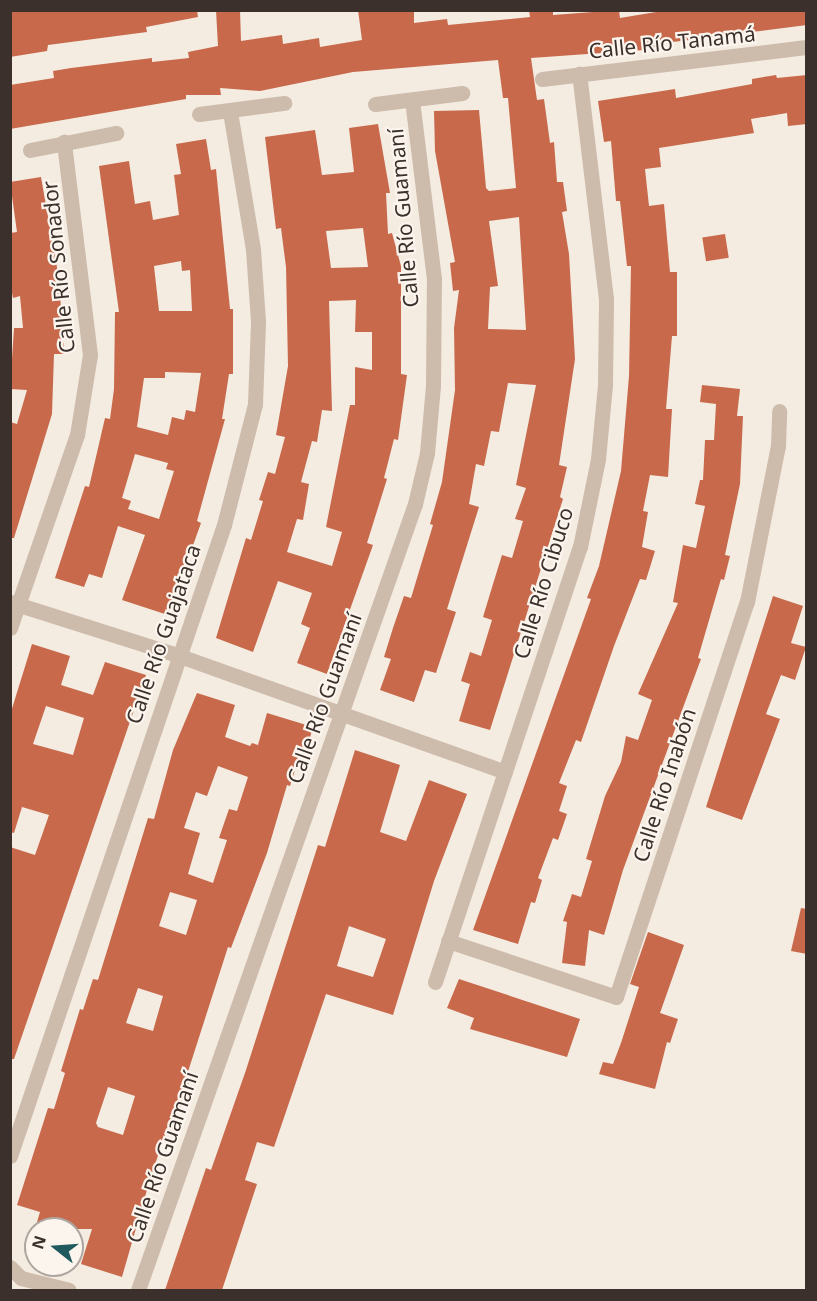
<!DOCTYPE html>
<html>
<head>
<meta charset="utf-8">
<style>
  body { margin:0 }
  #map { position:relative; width:817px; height:1301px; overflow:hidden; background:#f4ebe1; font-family:"Noto Sans",sans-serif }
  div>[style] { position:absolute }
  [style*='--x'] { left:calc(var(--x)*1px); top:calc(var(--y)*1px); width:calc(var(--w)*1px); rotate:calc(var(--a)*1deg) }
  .building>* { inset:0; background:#c8694b; transform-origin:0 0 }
  .minor>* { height:15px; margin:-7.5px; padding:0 7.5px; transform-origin:7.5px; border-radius:7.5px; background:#cdbbac }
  span { translate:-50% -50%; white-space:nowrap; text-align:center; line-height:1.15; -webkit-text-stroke:4.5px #fbf5ee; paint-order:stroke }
  .street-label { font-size:21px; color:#3b302b }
  .frame { position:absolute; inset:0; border:12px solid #3b302b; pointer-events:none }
  .north { position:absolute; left:24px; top:1217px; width:60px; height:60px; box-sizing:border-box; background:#fbf5ee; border:2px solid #aea6a0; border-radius:50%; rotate:287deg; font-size:16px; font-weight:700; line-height:24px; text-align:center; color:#3b302b }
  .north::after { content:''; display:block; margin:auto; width:21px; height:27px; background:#1f5a5e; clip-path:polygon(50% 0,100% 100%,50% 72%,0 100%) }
</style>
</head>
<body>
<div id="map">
  <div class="building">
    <i style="clip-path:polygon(10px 10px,197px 10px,198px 17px,146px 27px,147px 32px,48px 45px,47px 51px,10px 57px)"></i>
    <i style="clip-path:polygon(evenodd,216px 10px,240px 10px,241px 41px,282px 35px,283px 44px,319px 38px,320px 47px,362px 40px,358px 10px,414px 10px,414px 23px,447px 19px,448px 25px,530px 17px,529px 10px,553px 10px,553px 15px,619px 10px,620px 18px,668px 10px,807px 10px,807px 25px,657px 44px,658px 49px,531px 58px,537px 100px,544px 99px,550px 143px,554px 142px,557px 182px,563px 182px,567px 211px,562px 212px,569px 254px,575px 359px,559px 465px,567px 467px,560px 497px,563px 499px,490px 730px,459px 721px,470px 684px,461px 681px,470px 652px,481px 656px,492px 620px,483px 617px,493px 584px,502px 555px,512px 558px,523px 521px,515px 519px,526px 488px,516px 485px,536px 385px,508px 383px,499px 432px,491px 431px,484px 466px,476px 464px,469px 504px,479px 507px,447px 609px,456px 612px,436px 673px,425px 670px,414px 702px,380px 690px,391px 659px,384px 657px,393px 628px,404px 596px,411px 598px,433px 525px,430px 524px,442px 482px,455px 390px,454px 328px,459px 290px,453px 291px,450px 263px,455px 262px,435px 151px,434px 111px,479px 110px,486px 188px,489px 191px,516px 188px,508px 98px,503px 98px,498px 60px,353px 72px,260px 91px,220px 88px,221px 95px,186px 95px,186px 99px,10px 129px,10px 85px,54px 78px,53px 71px,71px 68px,152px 58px,152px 62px,189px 58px,188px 52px,218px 46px,216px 10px,519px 217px,526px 330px,488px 329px,490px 287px,498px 286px,489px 221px,519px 217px)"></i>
    <i style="clip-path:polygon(776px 75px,777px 78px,807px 75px,807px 124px,788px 126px,787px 113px,751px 119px,754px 133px,659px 148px,661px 167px,645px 169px,649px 206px,664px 204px,670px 272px,677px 272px,677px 336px,672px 336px,666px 409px,672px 409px,668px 477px,650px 475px,643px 511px,648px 512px,642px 547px,655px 551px,646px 580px,640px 579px,614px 646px,581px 742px,576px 740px,559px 783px,567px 786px,559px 811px,567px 814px,558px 840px,553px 838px,538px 878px,542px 880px,535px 903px,531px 902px,518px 944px,473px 930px,591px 599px,587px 598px,599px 566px,621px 471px,629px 376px,631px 266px,627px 266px,620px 201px,616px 201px,611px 141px,604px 142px,598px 101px,675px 89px,676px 98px,752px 84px,752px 79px)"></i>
    <i style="clip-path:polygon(evenodd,378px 124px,390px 193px,386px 193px,388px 234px,392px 233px,401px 266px,401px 374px,407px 375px,398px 440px,394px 439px,384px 478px,387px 479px,367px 543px,373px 545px,327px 674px,297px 663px,310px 628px,301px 624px,312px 593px,278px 581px,253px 652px,216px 638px,246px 538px,251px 540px,263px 501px,259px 500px,268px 472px,275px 474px,285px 437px,276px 435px,288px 366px,286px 267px,281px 228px,276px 229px,265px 137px,315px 130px,322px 175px,354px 172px,349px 128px,378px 124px,363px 228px,368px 267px,331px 268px,326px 231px,363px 228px,378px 124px,356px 300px,355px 332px,372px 332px,372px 370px,355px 367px,355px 405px,350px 405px,326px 527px,342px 532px,332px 566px,287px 552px,297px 519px,303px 520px,309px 484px,301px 482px,312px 441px,317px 442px,322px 410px,332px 411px,329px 301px,356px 300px)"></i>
    <i style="clip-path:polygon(evenodd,206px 139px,211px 170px,216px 169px,230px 309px,233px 309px,233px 374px,229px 374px,222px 419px,225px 419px,197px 521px,201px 523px,168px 615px,122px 600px,145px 535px,118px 526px,102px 578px,89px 574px,84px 587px,55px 578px,85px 486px,89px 487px,105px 418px,110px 419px,114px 389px,115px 312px,119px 312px,99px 166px,129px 161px,135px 204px,150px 201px,153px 220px,179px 215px,174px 175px,181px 174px,176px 144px,206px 139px,181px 261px,182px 271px,190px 270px,192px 311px,159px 311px,154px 266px,181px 261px,206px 139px,165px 372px,201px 373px,195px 412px,186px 410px,184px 420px,172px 417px,168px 435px,137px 427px,144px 378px,165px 378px,165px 372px,206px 139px,135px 454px,168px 463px,166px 469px,174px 471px,159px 519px,128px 509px,131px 501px,122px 498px,135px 454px)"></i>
    <i style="clip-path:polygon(41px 177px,59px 279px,64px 354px,54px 354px,52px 414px,14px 538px,10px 538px,10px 422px,17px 424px,27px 390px,10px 389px,14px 328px,23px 328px,20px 296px,13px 298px,10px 282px,10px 233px,17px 232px,10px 182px)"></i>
    <i style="left:725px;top:234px;width:24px;height:23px;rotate:81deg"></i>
    <i style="clip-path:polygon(702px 385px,740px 389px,737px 416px,743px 416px,740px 484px,725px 555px,730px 556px,724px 580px,721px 579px,698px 658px,701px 659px,623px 870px,604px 935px,589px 930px,585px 966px,562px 963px,567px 922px,563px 921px,572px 894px,581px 897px,592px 861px,586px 859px,605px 796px,621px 762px,626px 736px,638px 740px,652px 700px,638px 694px,678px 603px,673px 602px,683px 545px,696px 548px,705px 506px,695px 504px,700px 480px,703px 480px,705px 440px,714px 440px,716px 404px,700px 402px)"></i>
    <i style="clip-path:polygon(773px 596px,803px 606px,791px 643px,806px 647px,795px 680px,781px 675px,766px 714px,780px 719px,742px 820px,706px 807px)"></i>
    <i style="clip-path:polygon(evenodd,32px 644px,70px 656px,61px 685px,93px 695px,105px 662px,146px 675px,14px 1059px,10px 1059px,10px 847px,35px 855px,49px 815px,22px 807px,14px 833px,10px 832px,10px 715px,32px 644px,46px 706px,84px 718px,73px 755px,33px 744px,46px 706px)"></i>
    <i style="clip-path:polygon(evenodd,197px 693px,235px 705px,225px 737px,250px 746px,252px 743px,258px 745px,267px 713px,313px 727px,305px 755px,300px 754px,290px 786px,287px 785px,267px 853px,231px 948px,228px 947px,185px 1081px,189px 1082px,179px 1111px,174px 1109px,151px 1176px,122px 1277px,81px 1264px,92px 1229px,35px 1229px,40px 1212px,17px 1205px,48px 1108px,54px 1109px,65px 1073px,61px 1071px,80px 1009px,83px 1010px,93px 979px,98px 980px,148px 818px,154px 819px,173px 750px,197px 693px,218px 766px,248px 777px,237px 811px,229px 809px,219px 838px,227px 840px,213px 883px,188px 874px,200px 833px,184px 828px,196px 792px,207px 796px,218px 766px,197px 693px,170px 892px,197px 900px,186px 935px,159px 926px,170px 892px,197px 693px,138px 988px,163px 996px,153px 1031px,126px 1023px,138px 988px,197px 693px,108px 1087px,135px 1096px,123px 1135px,98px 1127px,96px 1123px,108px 1087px)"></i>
    <i style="clip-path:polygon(evenodd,355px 750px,400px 765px,380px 832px,406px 841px,429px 780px,467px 794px,434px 881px,393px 1015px,326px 994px,274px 1147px,257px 1142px,245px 1180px,257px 1184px,222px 1290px,165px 1290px,206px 1168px,211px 1170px,246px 1070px,318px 845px,325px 847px,355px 750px,349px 926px,386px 939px,373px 977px,337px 966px,349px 926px)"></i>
    <i style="clip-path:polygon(801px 908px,807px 909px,807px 954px,791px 951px)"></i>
    <i style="clip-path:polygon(648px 932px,684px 945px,660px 1013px,678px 1019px,670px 1043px,667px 1042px,655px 1089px,599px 1074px,603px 1062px,613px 1064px,621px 1043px,639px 987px,630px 984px)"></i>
    <i style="clip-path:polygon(459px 979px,580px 1019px,567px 1057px,470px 1029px,474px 1018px,447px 1008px)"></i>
  </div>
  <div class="minor">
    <i style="--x:542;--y:79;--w:266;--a:-6.9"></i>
    <i style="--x:375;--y:104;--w:88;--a:-7.2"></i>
    <i style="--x:199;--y:114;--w:86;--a:-7.4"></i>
    <i style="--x:30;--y:150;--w:88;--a:-11.2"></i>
    <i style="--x:10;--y:602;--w:175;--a:17.6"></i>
    <i style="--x:177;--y:655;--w:348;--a:19.6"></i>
    <i style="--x:10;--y:628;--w:204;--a:-70.9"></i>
    <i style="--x:77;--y:435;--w:81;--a:-80.8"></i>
    <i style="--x:90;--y:355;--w:215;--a:-97"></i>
    <i style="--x:448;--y:941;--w:177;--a:18.4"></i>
    <i style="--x:616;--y:997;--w:416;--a:-71.7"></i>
    <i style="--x:747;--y:602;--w:159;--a:-78.8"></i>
    <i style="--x:778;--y:446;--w:35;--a:-88"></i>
    <i style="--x:435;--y:982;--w:459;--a:-71.6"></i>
    <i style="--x:580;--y:547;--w:90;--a:-78.4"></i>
    <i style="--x:598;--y:459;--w:74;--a:-84.6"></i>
    <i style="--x:605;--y:385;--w:86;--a:-89.3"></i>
    <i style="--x:606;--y:299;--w:227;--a:-96.8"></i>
    <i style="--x:10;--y:1156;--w:666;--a:-71.27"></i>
    <i style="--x:224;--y:525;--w:125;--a:-75.6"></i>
    <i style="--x:255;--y:404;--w:83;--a:-87.9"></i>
    <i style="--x:258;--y:321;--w:72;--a:-94"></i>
    <i style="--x:253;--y:249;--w:140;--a:-99.5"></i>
    <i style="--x:10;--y:1267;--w:16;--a:45"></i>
    <i style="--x:21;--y:1278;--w:49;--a:14"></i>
    <i style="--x:138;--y:1290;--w:833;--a:-70.59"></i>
    <i style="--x:415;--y:504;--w:52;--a:-76.8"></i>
    <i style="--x:427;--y:453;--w:67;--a:-84.9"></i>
    <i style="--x:433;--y:386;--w:107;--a:-89.5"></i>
    <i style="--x:434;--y:279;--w:179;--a:-97"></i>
  </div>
  <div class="street-label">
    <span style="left:672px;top:42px;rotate:-6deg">Calle Río Tanamá</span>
    <span style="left:403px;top:218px;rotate:-95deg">Calle Río Guamaní</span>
    <span style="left:58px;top:267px;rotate:-96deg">Calle Río Sonador</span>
    <span style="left:543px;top:583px;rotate:-73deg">Calle Río Cibuco</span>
    <span style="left:163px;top:634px;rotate:-71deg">Calle Río Guajataca</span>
    <span style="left:324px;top:698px;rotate:-70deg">Calle Río Guamaní</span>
    <span style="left:664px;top:785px;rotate:-72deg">Calle Río Inabón</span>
    <span style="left:162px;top:1157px;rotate:-71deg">Calle Río Guamaní</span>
  </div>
  <div class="frame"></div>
  <div class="north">N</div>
</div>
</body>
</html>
